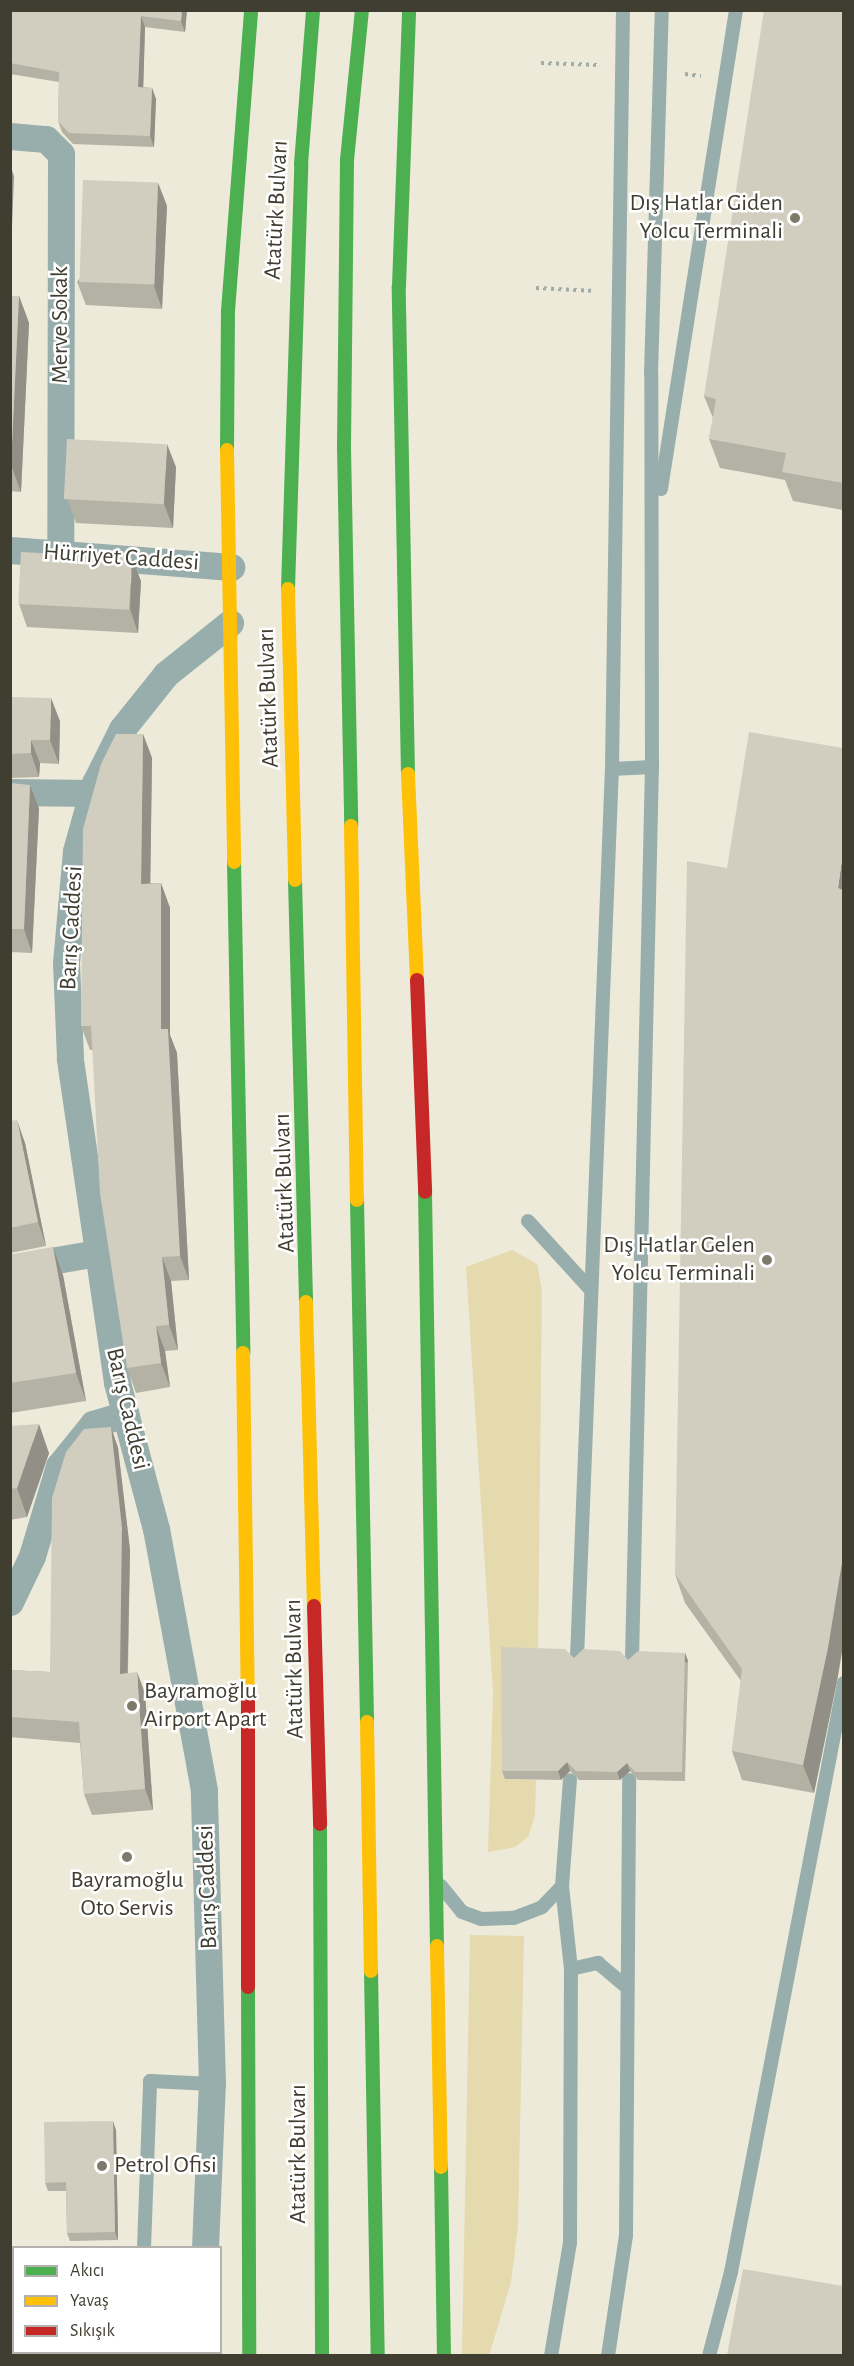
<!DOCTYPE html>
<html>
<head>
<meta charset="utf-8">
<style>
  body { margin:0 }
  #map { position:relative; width:854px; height:2366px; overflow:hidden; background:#eeead9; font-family:"Alegreya Sans",sans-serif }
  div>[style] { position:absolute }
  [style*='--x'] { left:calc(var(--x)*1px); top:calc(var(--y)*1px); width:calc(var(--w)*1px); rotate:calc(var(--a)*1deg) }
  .green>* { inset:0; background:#e4daad }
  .path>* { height:4px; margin-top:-2px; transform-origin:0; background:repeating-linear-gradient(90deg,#9faca7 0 3px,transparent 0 7.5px) }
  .lane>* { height:14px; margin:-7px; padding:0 7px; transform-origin:7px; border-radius:7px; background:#98aeac }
  .street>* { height:27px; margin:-13.5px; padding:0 13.5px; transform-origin:13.5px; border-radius:13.5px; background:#98aeac }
  .fast>* { height:14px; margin:-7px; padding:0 7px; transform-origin:7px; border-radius:7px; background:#4caf50 }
  .slow>* { height:14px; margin:-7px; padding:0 7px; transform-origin:7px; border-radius:7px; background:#ffc107 }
  .jam>* { height:14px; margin:-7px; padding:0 7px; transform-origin:7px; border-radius:7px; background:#c62828 }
  .fast-bridge>* { height:14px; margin:-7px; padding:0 7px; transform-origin:7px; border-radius:7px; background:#4caf50 }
  .slow-bridge>* { height:14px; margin:-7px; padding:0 7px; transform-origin:7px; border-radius:7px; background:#ffc107 }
  .jam-bridge>* { height:14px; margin:-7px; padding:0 7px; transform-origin:7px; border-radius:7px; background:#c62828 }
  .wall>* { inset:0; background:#b4b1a5 }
  .shaded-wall>* { inset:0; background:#929086; transform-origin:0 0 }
  .building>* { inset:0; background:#d1cec0; transform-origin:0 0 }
  .dots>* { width:16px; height:16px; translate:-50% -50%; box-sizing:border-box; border:3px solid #fff; border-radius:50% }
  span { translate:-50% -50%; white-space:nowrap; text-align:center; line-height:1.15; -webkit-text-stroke:5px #fff; paint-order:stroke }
  .poi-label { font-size:24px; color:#403d31 }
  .right { translate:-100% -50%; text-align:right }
  .left { translate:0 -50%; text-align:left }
  .street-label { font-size:24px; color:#403d31 }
  .frame { position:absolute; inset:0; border:12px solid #403d31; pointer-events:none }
  .legend { position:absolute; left:12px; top:2246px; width:210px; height:108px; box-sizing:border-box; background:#fff; border:2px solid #b3b1ad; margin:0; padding:8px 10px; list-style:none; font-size:18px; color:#403d31 }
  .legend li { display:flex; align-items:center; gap:12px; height:30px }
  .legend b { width:30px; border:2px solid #b3b1ad }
</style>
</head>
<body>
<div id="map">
  <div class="green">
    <i style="clip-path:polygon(512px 1250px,537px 1264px,542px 1290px,538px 1656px,505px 1779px,536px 1780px,535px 1816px,528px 1837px,515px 1847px,488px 1852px,493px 1693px,466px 1267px)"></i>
    <i style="clip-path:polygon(470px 1935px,524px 1936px,518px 2226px,511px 2282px,489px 2356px,462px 2355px)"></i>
  </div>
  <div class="path">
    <i style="--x:541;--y:63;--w:59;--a:1.9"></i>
    <i style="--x:685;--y:74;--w:16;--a:7"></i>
    <i style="--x:536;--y:288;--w:60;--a:2.9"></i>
  </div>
  <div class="lane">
    <i style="--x:661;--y:489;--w:485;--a:-81.1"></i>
    <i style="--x:612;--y:769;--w:40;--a:-2.9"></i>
    <i style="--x:528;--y:1221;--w:92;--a:47.6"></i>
    <i style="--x:577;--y:1658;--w:890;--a:-87.75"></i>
    <i style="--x:612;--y:769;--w:759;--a:-89.17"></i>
    <i style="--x:632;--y:1660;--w:893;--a:-88.72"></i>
    <i style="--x:652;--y:767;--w:393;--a:-90.1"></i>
    <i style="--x:651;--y:374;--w:364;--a:-88.3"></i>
    <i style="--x:441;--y:1886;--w:33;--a:51"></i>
    <i style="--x:462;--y:1912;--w:20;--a:20"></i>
    <i style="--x:481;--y:1919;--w:33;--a:-2"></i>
    <i style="--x:514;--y:1918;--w:30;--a:-21"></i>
    <i style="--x:542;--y:1907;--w:29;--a:-46"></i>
    <i style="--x:571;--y:1969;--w:28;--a:-13"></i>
    <i style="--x:598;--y:1963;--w:34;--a:40"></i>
    <i style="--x:144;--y:2248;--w:167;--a:-87.9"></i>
    <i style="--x:150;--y:2081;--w:62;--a:2.8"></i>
    <i style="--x:551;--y:2356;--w:115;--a:-80.5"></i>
    <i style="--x:570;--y:2243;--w:274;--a:-89.8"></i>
    <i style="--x:571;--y:1969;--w:83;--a:-96.2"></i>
    <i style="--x:562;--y:1886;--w:106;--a:-85.7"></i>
    <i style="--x:608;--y:2356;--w:121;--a:-81.5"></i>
    <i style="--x:626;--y:2236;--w:456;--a:-89.6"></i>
    <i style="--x:709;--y:2356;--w:87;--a:-75.3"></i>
    <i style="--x:731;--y:2272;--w:600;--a:-79.14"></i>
  </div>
  <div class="street">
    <i style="--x:10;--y:136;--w:36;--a:5"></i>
    <i style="--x:46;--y:139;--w:21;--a:45"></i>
    <i style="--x:61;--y:154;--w:399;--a:90.1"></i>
    <i style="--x:10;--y:550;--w:222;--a:4.4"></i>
    <i style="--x:10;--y:792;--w:83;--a:0.7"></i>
    <i style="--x:10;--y:1268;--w:88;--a:-9.8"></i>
    <i style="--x:10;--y:1602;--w:51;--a:-64.4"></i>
    <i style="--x:32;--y:1556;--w:94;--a:-73.3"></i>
    <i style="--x:59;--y:1466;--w:54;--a:-51"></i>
    <i style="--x:93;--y:1424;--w:34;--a:-17"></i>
    <i style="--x:205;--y:2248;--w:164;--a:-87.6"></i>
    <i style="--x:212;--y:2084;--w:294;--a:-91.6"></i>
    <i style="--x:204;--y:1790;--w:265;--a:-100.4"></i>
    <i style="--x:156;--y:1529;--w:152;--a:-104.9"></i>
    <i style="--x:117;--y:1382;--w:327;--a:-98.3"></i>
    <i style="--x:70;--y:1058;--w:95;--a:-92.4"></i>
    <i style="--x:66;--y:963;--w:112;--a:-84.9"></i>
    <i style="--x:76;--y:851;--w:71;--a:-74.4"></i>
    <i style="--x:95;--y:783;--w:60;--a:-63.4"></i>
    <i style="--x:122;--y:729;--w:70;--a:-51.3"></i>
    <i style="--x:166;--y:674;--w:82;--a:-38.6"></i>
    <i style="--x:203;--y:2356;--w:4;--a:-90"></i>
  </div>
  <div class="fast">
    <i style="--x:347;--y:160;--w:151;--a:-84.3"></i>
    <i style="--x:301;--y:164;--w:154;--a:-85.5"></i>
    <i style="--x:227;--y:450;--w:139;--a:-89.6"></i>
    <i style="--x:228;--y:311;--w:302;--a:-85.6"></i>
    <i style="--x:408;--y:774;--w:488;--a:-91.1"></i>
    <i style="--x:399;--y:286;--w:276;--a:-87.9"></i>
    <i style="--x:234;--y:862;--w:491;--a:88.9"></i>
    <i style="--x:425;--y:1192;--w:754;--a:89.09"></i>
    <i style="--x:320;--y:1824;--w:532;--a:89.78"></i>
    <i style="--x:248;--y:1987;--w:369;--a:89.8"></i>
    <i style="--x:441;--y:2167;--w:189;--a:89.1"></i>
  </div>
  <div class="slow">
    <i style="--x:227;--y:450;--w:412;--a:89"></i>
    <i style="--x:408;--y:774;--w:206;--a:87.5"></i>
    <i style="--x:243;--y:1353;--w:344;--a:89.2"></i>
    <i style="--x:437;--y:1946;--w:221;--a:89"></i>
  </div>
  <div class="jam">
    <i style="--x:417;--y:980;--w:212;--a:87.8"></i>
    <i style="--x:248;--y:1697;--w:290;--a:90"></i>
  </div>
  <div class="fast-bridge">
    <i style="--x:347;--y:160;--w:287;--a:90.6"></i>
    <i style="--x:344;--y:447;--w:379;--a:88.9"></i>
    <i style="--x:288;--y:589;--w:425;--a:-88.2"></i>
    <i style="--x:295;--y:880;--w:422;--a:88.5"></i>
    <i style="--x:357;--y:1200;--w:522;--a:88.9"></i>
    <i style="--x:371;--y:1971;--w:385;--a:89"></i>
  </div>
  <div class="slow-bridge">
    <i style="--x:288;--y:589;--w:291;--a:88.6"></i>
    <i style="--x:351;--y:826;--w:374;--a:89.1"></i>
    <i style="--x:306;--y:1302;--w:304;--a:88.5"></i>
    <i style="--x:367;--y:1722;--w:249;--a:89.1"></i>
  </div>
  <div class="jam-bridge">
    <i style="--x:314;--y:1606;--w:218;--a:88.4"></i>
  </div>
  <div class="wall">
    <i style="clip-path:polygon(10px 10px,187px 10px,185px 32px,145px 27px,143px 87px,152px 88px,156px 99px,154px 147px,73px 144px,62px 132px,58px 121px,59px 82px,10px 74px)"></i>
    <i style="clip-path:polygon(843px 10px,843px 510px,793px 501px,785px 480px,720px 468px,709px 439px,713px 418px,704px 396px)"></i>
    <i style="clip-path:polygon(158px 183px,167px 206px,162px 309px,86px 305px,77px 282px)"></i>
    <i style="clip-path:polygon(10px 296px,19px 296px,29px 323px,21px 492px,10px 491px)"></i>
    <i style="clip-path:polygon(176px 467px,173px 528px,76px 523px,67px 499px)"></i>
    <i style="clip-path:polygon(141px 581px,138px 633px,27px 627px,19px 604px)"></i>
    <i style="clip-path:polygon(10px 697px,60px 721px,59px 764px,40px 763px,39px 777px,10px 778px)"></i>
    <i style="clip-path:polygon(143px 734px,152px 758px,150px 883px,161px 883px,170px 908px,170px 1035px,177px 1053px,189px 1280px,171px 1281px,178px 1350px,165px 1351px,170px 1387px,136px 1393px,127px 1368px,93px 1050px,90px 1050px,81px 1026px)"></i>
    <i style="clip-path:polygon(10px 783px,39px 808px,32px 953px,10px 952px)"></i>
    <i style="clip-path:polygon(10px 1121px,25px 1143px,46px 1246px,10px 1253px)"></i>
    <i style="clip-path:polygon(10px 1255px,63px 1275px,86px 1401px,10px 1413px)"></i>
    <i style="clip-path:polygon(10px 1426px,49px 1453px,27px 1517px,10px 1520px)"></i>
    <i style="clip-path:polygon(111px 1427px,118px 1448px,130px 1550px,128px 1673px,145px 1693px,153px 1810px,92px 1815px,84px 1794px,80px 1743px,10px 1737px,10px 1670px,50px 1672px)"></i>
    <i style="clip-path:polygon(675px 1574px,838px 1676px,814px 1793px,742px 1780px,732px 1751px,741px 1681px,685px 1603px)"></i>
    <i style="clip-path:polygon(685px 1653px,688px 1661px,685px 1781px,638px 1780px,630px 1771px,620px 1780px,579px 1780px,570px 1771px,561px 1780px,505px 1779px,502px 1771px,574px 1658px,628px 1660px)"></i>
    <i style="clip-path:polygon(116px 2130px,118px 2240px,70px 2241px,67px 2233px,66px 2191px,48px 2191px,45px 2183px)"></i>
  </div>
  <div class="shaded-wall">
    <i style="clip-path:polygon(182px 10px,187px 10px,185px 32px,181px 21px)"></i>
    <i style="clip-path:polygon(141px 16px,145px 27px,143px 98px,138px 87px)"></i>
    <i style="clip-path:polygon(152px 88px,156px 99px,154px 147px,150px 136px)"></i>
    <i style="clip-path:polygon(10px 165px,14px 176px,11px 253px,10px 252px)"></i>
    <i style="clip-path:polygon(158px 183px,167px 206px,162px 309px,154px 286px)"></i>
    <i style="clip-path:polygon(19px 296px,29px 323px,21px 492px,11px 465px)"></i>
    <i style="clip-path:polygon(167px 444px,176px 467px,173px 528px,164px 504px)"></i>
    <i style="clip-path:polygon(132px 558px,141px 581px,138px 633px,130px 609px)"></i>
    <i style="clip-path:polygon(51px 698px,60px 721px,59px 764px,50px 740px)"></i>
    <i style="clip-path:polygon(143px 734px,152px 758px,150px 908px,141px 884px)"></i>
    <i style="clip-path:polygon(31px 740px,40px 763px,39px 777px,31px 753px)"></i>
    <i style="clip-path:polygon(30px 785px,39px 808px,32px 953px,24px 929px)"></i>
    <i style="clip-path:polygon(843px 852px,843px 904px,838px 888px)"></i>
    <i style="clip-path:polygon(161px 883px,170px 908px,170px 1035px,177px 1053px,189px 1280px,180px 1256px,161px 1029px)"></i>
    <i style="clip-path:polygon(17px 1120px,25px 1143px,46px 1246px,38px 1222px)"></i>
    <i style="clip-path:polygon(53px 1247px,63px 1275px,86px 1401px,76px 1373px)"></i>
    <i style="clip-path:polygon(162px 1257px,171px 1281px,178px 1350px,169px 1325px)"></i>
    <i style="clip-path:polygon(156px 1326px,165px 1351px,170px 1387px,161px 1363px)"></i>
    <i style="clip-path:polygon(39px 1424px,49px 1453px,27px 1517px,17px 1488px)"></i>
    <i style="clip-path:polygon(111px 1427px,118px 1448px,130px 1550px,127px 1695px,120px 1674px)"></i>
    <i style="clip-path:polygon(843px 1556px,843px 1646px,838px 1676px,814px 1793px,803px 1765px)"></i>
    <i style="left:685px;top:1653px;width:9px;height:119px;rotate:69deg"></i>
    <i style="clip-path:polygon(137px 1672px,145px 1693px,153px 1810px,145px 1789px)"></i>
    <i style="clip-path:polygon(567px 1762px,570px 1771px,561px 1780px,558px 1771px)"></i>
    <i style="clip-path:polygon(627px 1763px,630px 1771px,620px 1780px,617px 1772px)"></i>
    <i style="clip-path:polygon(113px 2121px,116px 2130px,118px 2240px,115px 2232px)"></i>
  </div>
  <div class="building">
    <i style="clip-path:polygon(10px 10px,182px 10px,181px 21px,141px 16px,138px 87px,152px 88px,150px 136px,69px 133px,58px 121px,59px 72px,10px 63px)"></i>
    <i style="clip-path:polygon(764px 10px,843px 10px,843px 483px,782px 472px,786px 453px,709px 439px,716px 399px,704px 396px)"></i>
    <i style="left:83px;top:180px;width:75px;height:102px;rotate:2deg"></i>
    <i style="clip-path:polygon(10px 296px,19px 296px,11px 465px,10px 465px)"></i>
    <i style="left:67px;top:439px;width:100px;height:60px;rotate:3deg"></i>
    <i style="left:21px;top:552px;width:111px;height:52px;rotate:3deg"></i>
    <i style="clip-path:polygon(10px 697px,51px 698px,50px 740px,31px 740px,31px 753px,10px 754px)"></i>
    <i style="clip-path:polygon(749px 732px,843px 748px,843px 852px,838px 888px,843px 890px,843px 1556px,828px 1648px,803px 1765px,732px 1751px,742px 1669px,675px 1574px,687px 861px,727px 868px)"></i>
    <i style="clip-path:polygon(116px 734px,143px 734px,141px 884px,161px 883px,161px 1029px,168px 1029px,180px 1256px,162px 1257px,169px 1325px,156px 1326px,161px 1363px,127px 1368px,100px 1193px,91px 1026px,81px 1026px,83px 829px,101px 764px)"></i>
    <i style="clip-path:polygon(10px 783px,30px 785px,24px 929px,10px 929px)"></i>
    <i style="clip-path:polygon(17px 1120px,38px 1222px,10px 1228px,10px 1121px)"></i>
    <i style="clip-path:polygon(53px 1247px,76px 1373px,10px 1383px,10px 1255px)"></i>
    <i style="clip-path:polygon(39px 1424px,17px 1488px,10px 1489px,10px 1426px)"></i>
    <i style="clip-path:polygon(111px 1427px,122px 1528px,120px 1674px,137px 1672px,145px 1789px,84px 1794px,79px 1722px,10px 1717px,10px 1670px,50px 1672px,52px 1498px,66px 1452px,84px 1429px)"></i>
    <i style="clip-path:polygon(501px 1647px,565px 1649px,574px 1658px,583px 1649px,620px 1651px,628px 1660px,638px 1651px,685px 1653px,682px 1772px,635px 1772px,627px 1763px,617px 1772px,576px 1771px,567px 1762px,558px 1771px,502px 1771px)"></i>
    <i style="clip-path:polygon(113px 2121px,115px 2232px,67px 2233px,66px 2182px,45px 2183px,44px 2122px)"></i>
    <i style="clip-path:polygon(743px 2269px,843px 2286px,843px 2355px,727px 2355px)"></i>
  </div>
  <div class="dots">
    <i style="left:795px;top:218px;background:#7d7a6c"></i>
    <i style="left:767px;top:1260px;background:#7d7a6c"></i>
    <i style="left:132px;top:1706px;background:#7d7a6c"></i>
    <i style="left:127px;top:1857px;background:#7d7a6c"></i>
    <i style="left:102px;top:2166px;background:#7d7a6c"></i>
  </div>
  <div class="poi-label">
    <span class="right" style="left:783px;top:218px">Dış Hatlar Giden<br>Yolcu Terminali</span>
    <span class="right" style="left:755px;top:1260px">Dış Hatlar Gelen<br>Yolcu Terminali</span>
    <span class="left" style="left:144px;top:1706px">Bayramoğlu<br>Airport Apart</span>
    <span style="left:127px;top:1895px">Bayramoğlu<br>Oto Servis</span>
    <span class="left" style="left:114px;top:2166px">Petrol Ofisi</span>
  </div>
  <div class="street-label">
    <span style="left:277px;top:210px;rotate:-87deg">Atatürk Bulvarı</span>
    <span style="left:61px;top:325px;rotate:-90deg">Merve Sokak</span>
    <span style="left:121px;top:558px;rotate:4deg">Hürriyet Caddesi</span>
    <span style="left:269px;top:698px;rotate:-92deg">Atatürk Bulvarı</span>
    <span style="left:72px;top:928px;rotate:-87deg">Barış Caddesi</span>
    <span style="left:285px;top:1183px;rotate:-92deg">Atatürk Bulvarı</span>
    <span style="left:127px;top:1409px;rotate:77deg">Barış Caddesi</span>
    <span style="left:295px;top:1669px;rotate:-91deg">Atatürk Bulvarı</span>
    <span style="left:208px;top:1887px;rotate:-92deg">Barış Caddesi</span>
    <span style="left:299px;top:2154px;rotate:-90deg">Atatürk Bulvarı</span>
  </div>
  <div class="frame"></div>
  <ul class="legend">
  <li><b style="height:8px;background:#4caf50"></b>Akıcı</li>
  <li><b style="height:8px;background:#ffc107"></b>Yavaş</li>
  <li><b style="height:8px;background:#c62828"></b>Sıkışık</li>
  </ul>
</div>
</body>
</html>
